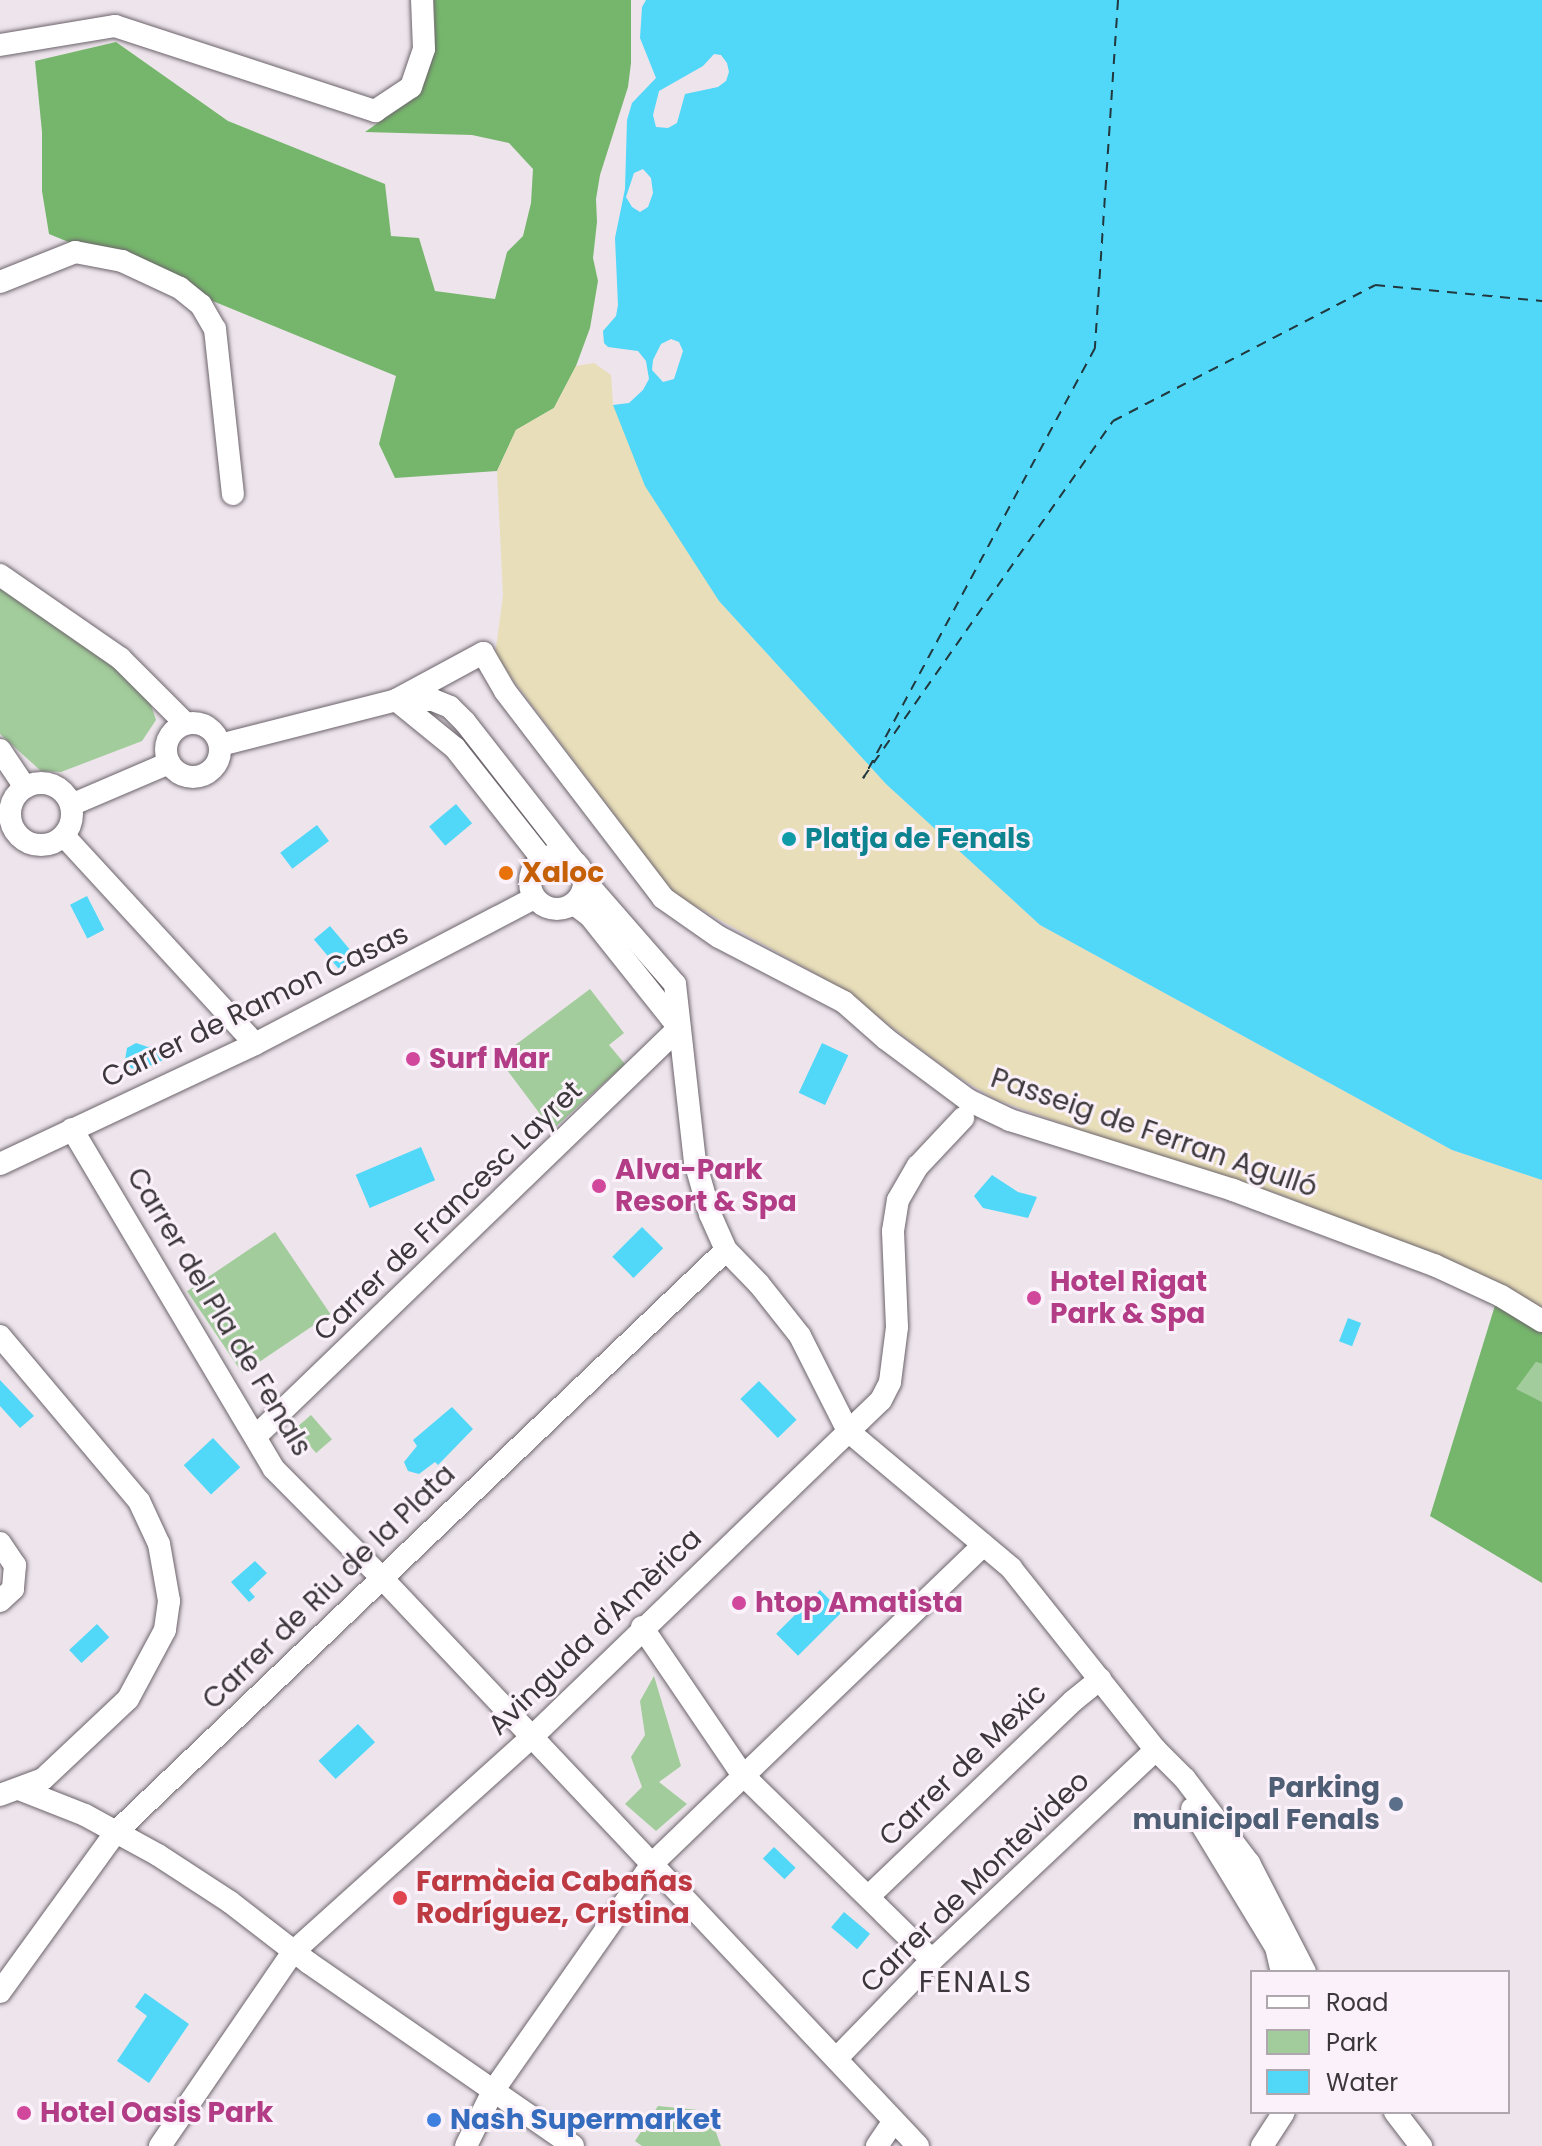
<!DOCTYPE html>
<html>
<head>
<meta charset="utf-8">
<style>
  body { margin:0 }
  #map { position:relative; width:1542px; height:2146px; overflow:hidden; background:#ede4ec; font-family:Poppins,sans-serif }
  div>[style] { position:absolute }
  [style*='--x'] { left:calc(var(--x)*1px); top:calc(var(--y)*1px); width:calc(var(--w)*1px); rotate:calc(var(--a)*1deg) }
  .green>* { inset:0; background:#a2cc9b; transform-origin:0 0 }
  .forest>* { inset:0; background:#76b66c }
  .sand>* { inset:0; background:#e8deb9 }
  .water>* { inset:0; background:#51d7f7; transform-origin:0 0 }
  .ferry>* { height:2px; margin-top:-1px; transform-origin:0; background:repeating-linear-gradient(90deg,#21383e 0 10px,transparent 0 18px) }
  .roads { filter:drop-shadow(0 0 2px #6c646b) drop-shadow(0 0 2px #6c646b) }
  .street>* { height:22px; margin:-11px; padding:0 11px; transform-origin:11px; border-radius:11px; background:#fff }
  .street>.ring { margin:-11px; padding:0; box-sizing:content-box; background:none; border:22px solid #fff; border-radius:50% }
  .dots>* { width:22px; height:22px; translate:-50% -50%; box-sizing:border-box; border:4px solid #fbf1fa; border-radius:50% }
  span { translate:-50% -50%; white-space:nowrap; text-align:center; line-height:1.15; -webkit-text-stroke:6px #fbf1fa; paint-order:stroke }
  .culture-label { font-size:28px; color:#0d838f; font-weight:700 }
  .left { translate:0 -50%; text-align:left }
  .food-label { font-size:28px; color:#c56008; font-weight:700 }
  .street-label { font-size:28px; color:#3b373a }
  .hotel-label { font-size:28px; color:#b23c85; font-weight:700 }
  .service-label { font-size:28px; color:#4e5e75; font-weight:700 }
  .right { translate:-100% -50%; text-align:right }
  .health-label { font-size:28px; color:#be3a42; font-weight:700 }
  .shop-label { font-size:28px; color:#366cbe; font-weight:700 }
  .neighbourhood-label { font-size:30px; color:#3b373a; letter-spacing:2px }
  .legend { position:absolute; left:1250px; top:1970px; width:260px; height:144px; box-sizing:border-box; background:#fbf1fa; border:2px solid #aea7ad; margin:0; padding:10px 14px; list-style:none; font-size:24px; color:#3b373a }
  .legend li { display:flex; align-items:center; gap:16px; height:40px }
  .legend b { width:40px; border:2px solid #aea7ad }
</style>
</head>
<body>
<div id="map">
  <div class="green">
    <i style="clip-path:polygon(0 587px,127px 676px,148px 696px,156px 720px,142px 741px,61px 772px,41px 771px,0 734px)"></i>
    <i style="clip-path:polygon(590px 989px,624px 1033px,609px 1045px,625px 1064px,552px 1130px,498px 1058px)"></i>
    <i style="left:275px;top:1232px;width:99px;height:106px;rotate:56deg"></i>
    <i style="clip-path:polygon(1536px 1362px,1542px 1364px,1542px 1402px,1515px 1390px)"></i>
    <i style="left:311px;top:1415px;width:32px;height:21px;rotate:49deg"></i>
    <i style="clip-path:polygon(654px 1676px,681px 1766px,659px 1782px,687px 1804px,656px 1831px,625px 1804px,642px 1787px,631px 1757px,645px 1735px,640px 1701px)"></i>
    <i style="clip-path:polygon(658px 2106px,708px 2111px,721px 2146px,642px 2146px,635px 2141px)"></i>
  </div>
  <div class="forest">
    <i style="clip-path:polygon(434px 0,631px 0,631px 63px,628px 87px,600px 175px,596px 199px,597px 222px,593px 258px,598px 281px,590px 328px,576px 366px,554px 408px,516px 430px,497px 471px,395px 478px,379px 444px,396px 376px,49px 234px,42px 191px,42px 132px,35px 61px,116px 42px,228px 121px,385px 184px,391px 236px,419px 238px,435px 291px,495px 299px,507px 252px,523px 236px,531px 203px,533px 169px,509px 143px,472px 135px,365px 132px,420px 93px,435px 51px)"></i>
    <i style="clip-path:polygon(1501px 1286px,1542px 1310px,1542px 1364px,1536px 1362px,1516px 1389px,1542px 1402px,1542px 1583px,1430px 1516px)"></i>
  </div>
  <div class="sand">
    <i style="clip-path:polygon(594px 363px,611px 375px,613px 405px,719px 601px,886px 784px,1040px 925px,1452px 1150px,1542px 1180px,1542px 1310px,1501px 1286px,1282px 1195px,1138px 1151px,995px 1099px,952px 1073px,839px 987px,674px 894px,495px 656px,503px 595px,497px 471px,516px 430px,554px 408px,576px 366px)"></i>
  </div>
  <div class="water">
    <i style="clip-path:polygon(evenodd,646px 0,1542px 0,1542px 1180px,1452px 1150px,1040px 925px,886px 784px,719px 601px,645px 486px,613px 405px,629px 403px,643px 390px,649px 379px,646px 361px,638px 351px,608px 347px,604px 343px,603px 331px,616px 316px,618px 305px,615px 238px,625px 189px,627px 120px,632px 103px,656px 78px,640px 38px,642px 7px,646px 0,714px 54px,721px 55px,727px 63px,729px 72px,726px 81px,718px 87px,685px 94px,677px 123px,668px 128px,656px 127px,653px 115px,659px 91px,703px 66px,714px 54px,646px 0,643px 169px,651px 178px,653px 193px,648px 207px,640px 212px,632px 207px,626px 197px,634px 173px,643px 169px,646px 0,671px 339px,679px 342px,683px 351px,674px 379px,663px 382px,652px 370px,653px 360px,661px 344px,671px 339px)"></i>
    <i style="left:456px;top:804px;width:25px;height:35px;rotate:50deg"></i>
    <i style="left:317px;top:825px;width:20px;height:46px;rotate:53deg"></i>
    <i style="left:87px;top:896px;width:38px;height:19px;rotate:63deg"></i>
    <i style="left:330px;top:926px;width:38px;height:21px;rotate:50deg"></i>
    <i style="clip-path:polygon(174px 1042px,178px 1053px,141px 1070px,131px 1068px,125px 1060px,127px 1048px,136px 1043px,148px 1047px)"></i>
    <i style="left:822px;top:1043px;width:29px;height:55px;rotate:25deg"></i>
    <i style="left:421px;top:1147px;width:36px;height:71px;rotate:67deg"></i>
    <i style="clip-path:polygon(992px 1175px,1018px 1192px,1037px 1197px,1028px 1218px,983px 1208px,974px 1196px)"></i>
    <i style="left:642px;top:1227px;width:30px;height:42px;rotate:45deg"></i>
    <i style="left:1348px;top:1318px;width:14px;height:25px;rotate:21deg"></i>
    <i style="clip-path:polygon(0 1380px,34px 1416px,20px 1428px,0 1406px)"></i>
    <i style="left:759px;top:1381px;width:54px;height:26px;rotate:46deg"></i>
    <i style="clip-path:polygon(452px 1407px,473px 1429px,438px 1465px,435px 1462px,419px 1474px,408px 1471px,404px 1462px,417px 1446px,413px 1440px)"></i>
    <i style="left:213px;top:1438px;width:40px;height:40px;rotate:47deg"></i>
    <i style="clip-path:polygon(255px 1561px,267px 1573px,249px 1590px,255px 1597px,249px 1602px,231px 1582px)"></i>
    <i style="left:820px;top:1590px;width:31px;height:62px;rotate:45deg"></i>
    <i style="left:97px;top:1624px;width:18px;height:38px;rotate:47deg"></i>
    <i style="left:358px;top:1724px;width:25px;height:54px;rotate:47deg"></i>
    <i style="left:774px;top:1847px;width:30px;height:16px;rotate:44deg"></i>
    <i style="left:844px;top:1912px;width:34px;height:20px;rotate:40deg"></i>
    <i style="clip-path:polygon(145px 1993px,189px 2024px,149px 2083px,117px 2061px,147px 2016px,135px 2007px)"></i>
  </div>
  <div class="ferry">
    <i style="--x:1118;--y:0;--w:349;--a:93.8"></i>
    <i style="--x:1095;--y:348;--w:489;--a:118.3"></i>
    <i style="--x:863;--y:778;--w:436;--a:-55"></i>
    <i style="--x:1113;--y:421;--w:295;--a:-27.4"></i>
    <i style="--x:1375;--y:285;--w:168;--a:5.5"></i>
  </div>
  <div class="roads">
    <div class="street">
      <i style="--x:0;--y:45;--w:117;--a:-9.4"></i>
      <i style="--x:115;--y:26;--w:274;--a:18.1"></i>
      <i style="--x:375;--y:111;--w:43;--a:-33.7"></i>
      <i style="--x:411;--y:87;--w:40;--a:-71.1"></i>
      <i style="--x:424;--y:49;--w:49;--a:-92.3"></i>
      <i style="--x:0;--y:282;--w:81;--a:-21.8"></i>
      <i style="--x:75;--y:252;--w:48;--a:10.8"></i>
      <i style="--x:122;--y:261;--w:64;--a:25"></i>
      <i style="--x:180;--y:288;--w:27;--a:39"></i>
      <i style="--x:201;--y:305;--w:28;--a:60"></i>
      <i style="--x:215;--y:329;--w:166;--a:83.8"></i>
      <i style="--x:0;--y:575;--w:146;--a:34.7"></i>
      <i style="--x:120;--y:658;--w:93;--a:45"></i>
      <i style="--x:396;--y:700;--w:99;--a:-28.4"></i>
      <i style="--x:483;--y:653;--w:44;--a:59.9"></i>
      <i style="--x:505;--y:691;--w:260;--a:52.6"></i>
      <i style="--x:663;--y:898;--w:68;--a:34.9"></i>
      <i style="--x:719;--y:937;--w:141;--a:27.5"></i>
      <i style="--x:844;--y:1002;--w:56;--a:41.4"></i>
      <i style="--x:886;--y:1039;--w:102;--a:36.6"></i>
      <i style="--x:968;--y:1100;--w:47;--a:25.5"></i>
      <i style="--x:1010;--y:1120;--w:234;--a:17.4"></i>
      <i style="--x:1233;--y:1190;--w:215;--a:20.5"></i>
      <i style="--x:1434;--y:1265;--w:74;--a:24.8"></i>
      <i style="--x:1501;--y:1296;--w:48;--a:31.4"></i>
      <i style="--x:396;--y:700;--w:76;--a:39.1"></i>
      <i style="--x:455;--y:748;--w:142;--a:51.8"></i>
      <i class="ring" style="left:166px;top:723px;width:32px;height:32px"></i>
      <i style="--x:220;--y:745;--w:182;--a:-14.3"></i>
      <i style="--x:396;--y:700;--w:37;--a:0"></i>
      <i style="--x:433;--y:700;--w:18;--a:22"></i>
      <i style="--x:450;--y:707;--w:21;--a:45"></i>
      <i style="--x:465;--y:722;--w:174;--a:52"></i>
      <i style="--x:0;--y:750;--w:45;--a:56"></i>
      <i class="ring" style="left:10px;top:783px;width:40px;height:40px"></i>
      <i style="--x:71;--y:805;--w:107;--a:-23.2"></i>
      <i style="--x:64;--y:836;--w:282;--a:47.4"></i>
      <i class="ring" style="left:530px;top:855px;width:32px;height:32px"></i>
      <i style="--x:585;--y:881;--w:137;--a:48.9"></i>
      <i style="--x:675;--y:984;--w:179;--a:83.6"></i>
      <i style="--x:695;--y:1162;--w:54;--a:73.9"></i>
      <i style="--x:710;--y:1214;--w:39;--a:66"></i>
      <i style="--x:726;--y:1250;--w:47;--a:45.9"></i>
      <i style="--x:759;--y:1284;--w:66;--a:51.7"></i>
      <i style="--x:800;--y:1336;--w:106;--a:63.2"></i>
      <i style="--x:848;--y:1431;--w:213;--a:40"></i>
      <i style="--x:1011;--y:1568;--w:233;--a:51.5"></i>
      <i style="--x:1156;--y:1750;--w:41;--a:45"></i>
      <i style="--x:1185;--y:1779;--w:106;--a:52.7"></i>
      <i style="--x:1249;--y:1863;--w:123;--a:62.8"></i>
      <i style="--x:574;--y:904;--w:20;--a:37"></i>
      <i style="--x:590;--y:916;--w:143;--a:51.5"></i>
      <i style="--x:72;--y:1129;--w:395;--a:59.3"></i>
      <i style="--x:274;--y:1469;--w:153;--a:45.3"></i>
      <i style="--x:382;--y:1578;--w:781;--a:46.66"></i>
      <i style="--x:0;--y:1164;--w:282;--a:-25.2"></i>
      <i style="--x:255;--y:1044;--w:315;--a:-27.6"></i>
      <i style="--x:0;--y:1336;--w:216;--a:49.9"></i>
      <i style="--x:139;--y:1501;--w:47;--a:65.1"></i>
      <i style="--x:159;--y:1544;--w:58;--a:80"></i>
      <i style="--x:169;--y:1601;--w:29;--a:98"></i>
      <i style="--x:165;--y:1630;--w:78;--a:118.2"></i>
      <i style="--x:128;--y:1699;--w:117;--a:136.7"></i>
      <i style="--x:43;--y:1779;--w:46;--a:159.6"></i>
      <i style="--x:256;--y:1436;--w:588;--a:-43.97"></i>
      <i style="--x:0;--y:1543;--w:27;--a:56"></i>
      <i style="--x:15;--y:1565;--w:24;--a:95"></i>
      <i style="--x:13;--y:1589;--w:18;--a:137"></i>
      <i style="--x:642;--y:1627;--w:178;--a:55.8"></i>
      <i style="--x:742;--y:1774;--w:266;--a:44.4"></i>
      <i style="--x:19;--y:1789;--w:71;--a:21.5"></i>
      <i style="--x:85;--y:1815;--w:83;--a:28.7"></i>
      <i style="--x:158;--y:1855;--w:86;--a:33.1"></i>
      <i style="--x:230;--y:1902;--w:100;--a:37.7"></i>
      <i style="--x:309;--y:1963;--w:321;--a:34.7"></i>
      <i style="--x:1192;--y:1809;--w:162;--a:58.7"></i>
      <i style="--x:1276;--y:1947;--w:26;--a:77"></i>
      <i style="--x:869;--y:1896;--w:282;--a:-43.7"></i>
      <i style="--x:1073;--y:1701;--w:35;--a:-39"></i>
      <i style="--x:0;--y:1992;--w:198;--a:-54.1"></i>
      <i style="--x:116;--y:1832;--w:843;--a:-43.65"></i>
      <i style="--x:836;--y:2059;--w:138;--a:-45.9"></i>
      <i style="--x:932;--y:1960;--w:307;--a:-43.2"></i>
      <i style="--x:1395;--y:2112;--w:43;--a:52.6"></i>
      <i style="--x:160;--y:2146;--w:235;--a:-55.6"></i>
      <i style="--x:293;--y:1952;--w:321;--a:-42"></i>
      <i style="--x:532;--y:1737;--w:485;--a:-44"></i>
      <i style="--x:881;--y:1400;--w:20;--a:-63"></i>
      <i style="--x:890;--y:1382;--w:55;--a:-82.7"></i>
      <i style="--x:897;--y:1327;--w:96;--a:-92.4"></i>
      <i style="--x:893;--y:1231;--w:31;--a:-81"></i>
      <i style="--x:898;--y:1200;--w:39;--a:-60"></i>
      <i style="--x:918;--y:1166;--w:66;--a:-46.8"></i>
      <i style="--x:466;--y:2146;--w:61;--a:-63.9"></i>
      <i style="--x:493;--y:2091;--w:277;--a:-55"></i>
      <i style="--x:652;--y:1864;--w:460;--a:-43.9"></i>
      <i style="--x:877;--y:2146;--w:30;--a:-56"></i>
      <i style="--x:1262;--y:2146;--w:40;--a:-57.1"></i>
    </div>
  </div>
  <div class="dots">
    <i style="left:789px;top:839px;background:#0f9aa8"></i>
    <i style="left:506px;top:873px;background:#e8710a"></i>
    <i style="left:413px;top:1059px;background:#d1479c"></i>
    <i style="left:599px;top:1186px;background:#d1479c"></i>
    <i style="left:1034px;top:1298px;background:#d1479c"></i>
    <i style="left:739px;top:1603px;background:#d1479c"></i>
    <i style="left:1396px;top:1804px;background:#5c6f8a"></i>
    <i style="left:400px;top:1898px;background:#e0444e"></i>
    <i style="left:24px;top:2113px;background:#d1479c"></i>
    <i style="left:434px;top:2120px;background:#3f7fe0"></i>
  </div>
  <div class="culture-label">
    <span class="left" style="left:805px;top:839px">Platja de Fenals</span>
  </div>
  <div class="food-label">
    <span class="left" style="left:522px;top:873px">Xaloc</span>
  </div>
  <div class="street-label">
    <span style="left:255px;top:1006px;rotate:-26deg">Carrer de Ramon Casas</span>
    <span style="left:1154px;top:1133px;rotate:19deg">Passeig de Ferran Agulló</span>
    <span style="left:448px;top:1211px;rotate:-44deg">Carrer de Francesc Layret</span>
    <span style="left:219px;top:1312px;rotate:59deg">Carrer del Pla de Fenals</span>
    <span style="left:329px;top:1587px;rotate:-44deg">Carrer de Riu de la Plata</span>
    <span style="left:595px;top:1632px;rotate:-44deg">Avinguda d'Amèrica</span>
    <span style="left:963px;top:1765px;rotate:-44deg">Carrer de Mexic</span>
    <span style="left:975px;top:1882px;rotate:-44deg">Carrer de Montevideo</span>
  </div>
  <div class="hotel-label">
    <span class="left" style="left:429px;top:1059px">Surf Mar</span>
    <span class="left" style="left:615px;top:1186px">Alva-Park<br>Resort &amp; Spa</span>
    <span class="left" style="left:1050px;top:1298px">Hotel Rigat<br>Park &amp; Spa</span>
    <span class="left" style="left:755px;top:1603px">htop Amatista</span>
    <span class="left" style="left:40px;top:2113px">Hotel Oasis Park</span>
  </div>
  <div class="service-label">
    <span class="right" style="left:1380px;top:1804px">Parking<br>municipal Fenals</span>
  </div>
  <div class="health-label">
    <span class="left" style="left:416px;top:1898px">Farmàcia Cabañas<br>Rodríguez, Cristina</span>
  </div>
  <div class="shop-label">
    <span class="left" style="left:450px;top:2120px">Nash Supermarket</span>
  </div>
  <div class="neighbourhood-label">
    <span style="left:976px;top:1982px">FENALS</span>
  </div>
  <ul class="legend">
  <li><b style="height:10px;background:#fff"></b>Road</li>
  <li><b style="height:22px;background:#a2cc9b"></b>Park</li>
  <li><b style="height:22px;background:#51d7f7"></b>Water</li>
  </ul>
</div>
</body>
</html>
